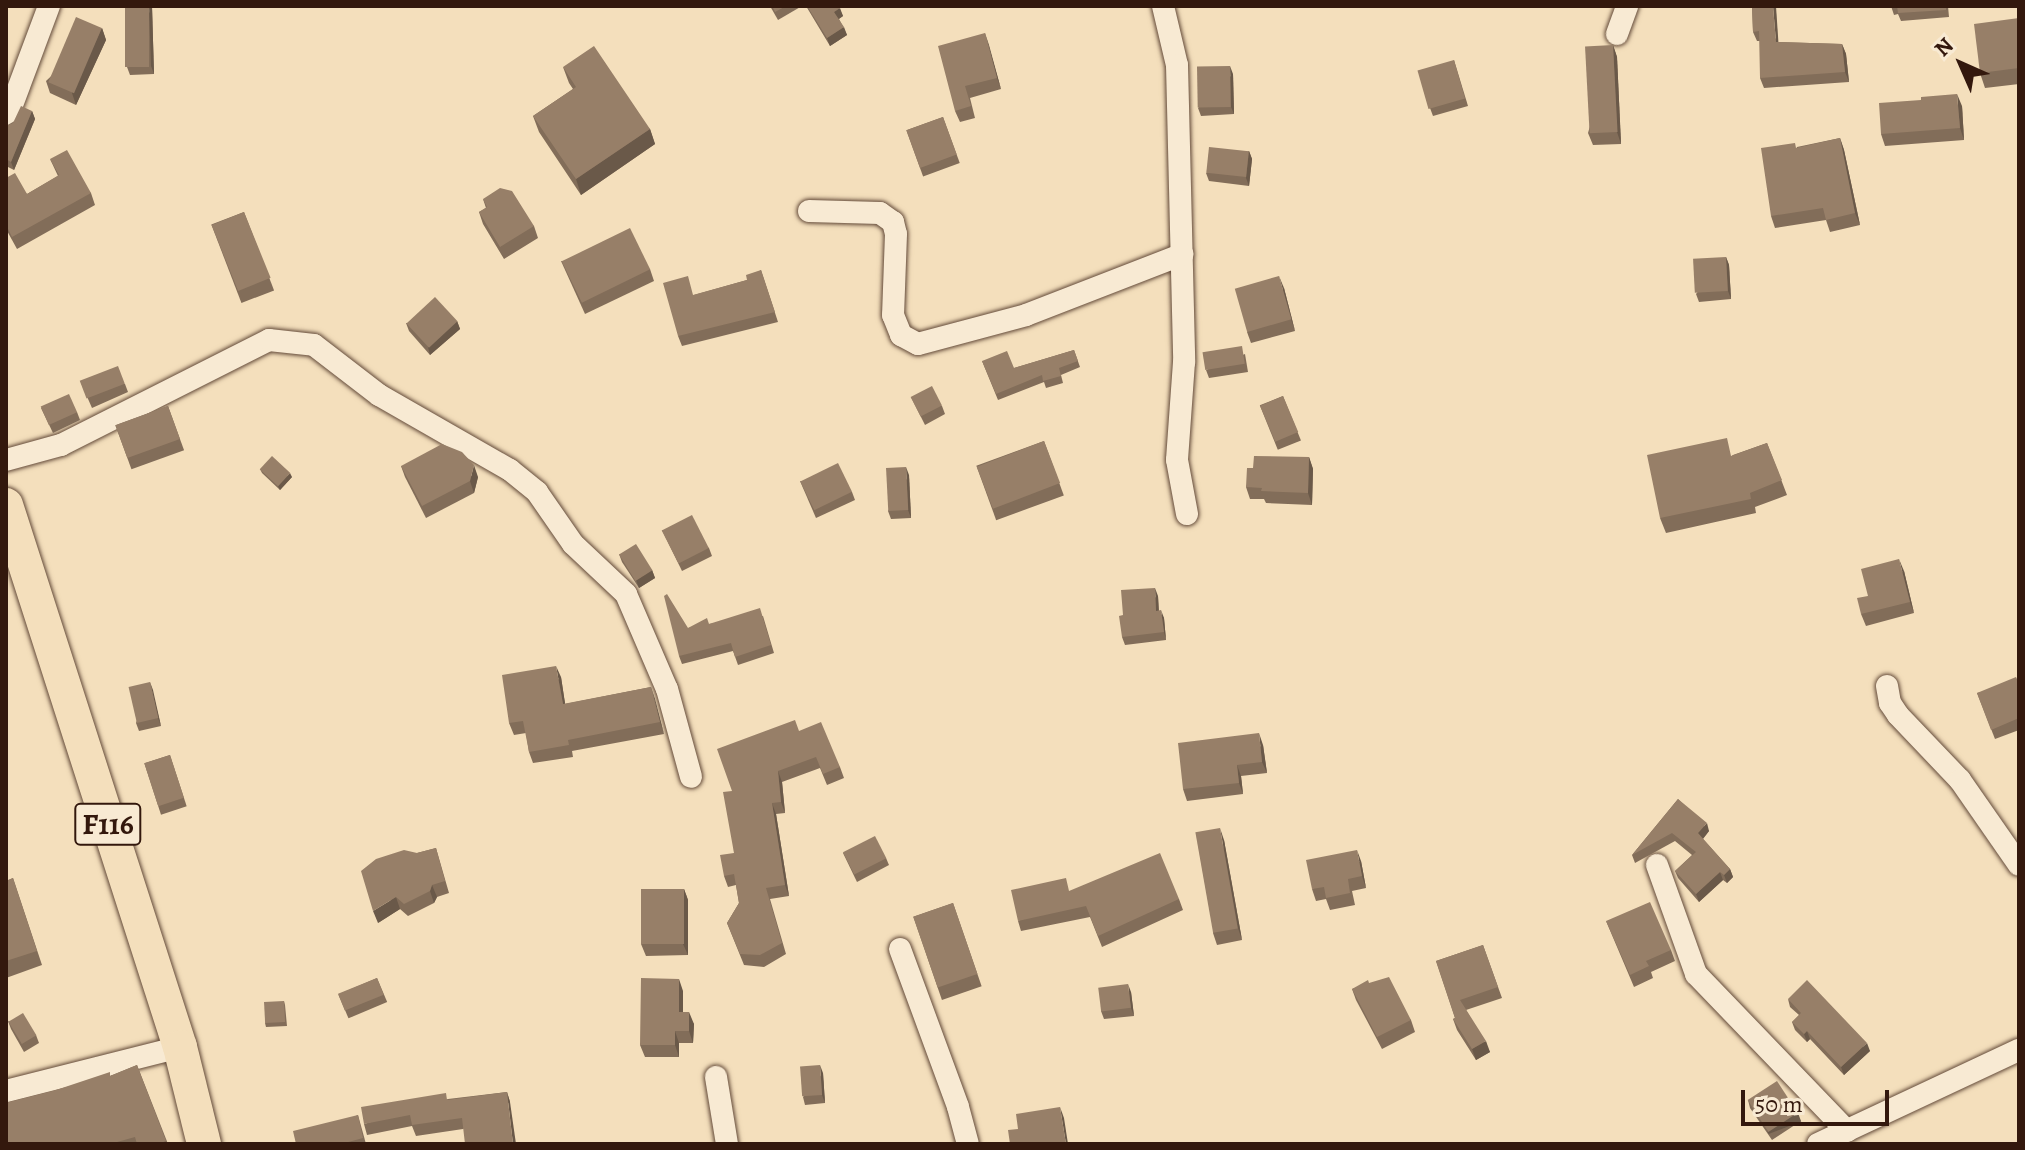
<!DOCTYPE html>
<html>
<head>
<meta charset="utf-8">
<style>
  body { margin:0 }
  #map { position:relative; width:2025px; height:1150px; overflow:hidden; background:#f4dfbc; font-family:Alegreya,serif }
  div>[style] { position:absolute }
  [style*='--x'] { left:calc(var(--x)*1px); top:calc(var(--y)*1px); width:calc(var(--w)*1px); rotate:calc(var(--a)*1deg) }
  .roads { filter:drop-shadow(0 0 2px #634a39) drop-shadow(0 0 2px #634a39) }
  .minor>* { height:22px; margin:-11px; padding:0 11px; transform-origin:11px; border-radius:11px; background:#f8ead3 }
  .primary>* { height:34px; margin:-17px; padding:0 17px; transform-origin:17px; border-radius:17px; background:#f4dfbc }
  .wall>* { inset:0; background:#826d59; transform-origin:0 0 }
  .shaded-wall>* { inset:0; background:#6a5949; transform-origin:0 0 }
  .building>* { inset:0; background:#977f68; transform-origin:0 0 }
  span { translate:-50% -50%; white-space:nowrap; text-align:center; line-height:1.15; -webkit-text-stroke:6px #f8ead3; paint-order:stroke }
  .shield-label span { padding:2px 6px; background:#f8ead3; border:2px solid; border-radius:6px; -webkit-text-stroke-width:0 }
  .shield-label { font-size:30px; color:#33180d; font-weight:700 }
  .frame { position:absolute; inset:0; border:8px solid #33180d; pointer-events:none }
  .north { position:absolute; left:1921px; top:24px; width:80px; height:80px; -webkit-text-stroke:6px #f8ead3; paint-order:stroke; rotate:315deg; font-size:22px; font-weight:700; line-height:32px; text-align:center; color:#33180d }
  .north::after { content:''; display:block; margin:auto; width:28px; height:36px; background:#33180d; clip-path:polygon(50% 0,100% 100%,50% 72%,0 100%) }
  .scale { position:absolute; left:1741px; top:1090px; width:148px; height:36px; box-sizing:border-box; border:4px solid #33180d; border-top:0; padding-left:10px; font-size:24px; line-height:28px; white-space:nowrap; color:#33180d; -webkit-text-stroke:6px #f8ead3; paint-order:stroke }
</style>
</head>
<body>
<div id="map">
  <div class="roads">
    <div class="minor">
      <i style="--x:1163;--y:6;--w:61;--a:76.7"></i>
      <i style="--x:1177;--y:65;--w:297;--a:88.6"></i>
      <i style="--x:1184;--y:362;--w:98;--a:94.1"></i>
      <i style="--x:1177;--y:460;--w:55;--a:79.5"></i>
      <i style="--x:1617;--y:34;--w:30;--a:-70"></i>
      <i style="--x:6;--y:121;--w:123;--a:-69.5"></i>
      <i style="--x:809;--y:211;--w:71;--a:1.6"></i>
      <i style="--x:880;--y:213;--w:16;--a:35"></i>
      <i style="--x:893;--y:222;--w:12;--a:76"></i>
      <i style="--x:896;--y:234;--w:81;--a:92.1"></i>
      <i style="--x:893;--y:315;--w:22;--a:68"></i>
      <i style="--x:901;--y:335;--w:19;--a:28"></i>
      <i style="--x:918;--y:344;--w:112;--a:-15"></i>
      <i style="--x:1026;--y:315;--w:168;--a:-21.2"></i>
      <i style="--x:6;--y:460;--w:57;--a:-15.3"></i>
      <i style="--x:61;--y:445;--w:233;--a:-26.8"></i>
      <i style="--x:269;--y:340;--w:45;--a:6.3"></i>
      <i style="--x:314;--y:345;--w:82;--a:37.6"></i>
      <i style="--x:379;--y:395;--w:151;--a:29.8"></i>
      <i style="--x:510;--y:470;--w:35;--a:39"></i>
      <i style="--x:537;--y:492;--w:63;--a:55.3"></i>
      <i style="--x:573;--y:544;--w:73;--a:43.3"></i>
      <i style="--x:626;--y:594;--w:103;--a:66.7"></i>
      <i style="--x:667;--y:689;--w:91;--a:74.7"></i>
      <i style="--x:1887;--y:686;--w:17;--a:80"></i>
      <i style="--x:1890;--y:703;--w:14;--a:56"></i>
      <i style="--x:1898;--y:715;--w:90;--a:46.4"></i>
      <i style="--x:1960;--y:780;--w:103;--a:55.2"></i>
      <i style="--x:1657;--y:865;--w:116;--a:70.3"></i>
      <i style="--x:1696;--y:974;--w:218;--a:46.1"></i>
      <i style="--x:900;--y:949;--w:168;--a:69.8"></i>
      <i style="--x:958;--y:1107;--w:38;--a:75"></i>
      <i style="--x:716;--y:1077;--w:68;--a:80.7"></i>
      <i style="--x:6;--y:1091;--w:179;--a:-14.2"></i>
      <i style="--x:1818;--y:1144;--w:222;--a:-25.1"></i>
    </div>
    <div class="primary">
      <i style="--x:6;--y:505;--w:569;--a:72.2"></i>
      <i style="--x:180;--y:1047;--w:100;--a:76.1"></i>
    </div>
  </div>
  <div class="wall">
    <i style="clip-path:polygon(152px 6px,154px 74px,130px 75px,127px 67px)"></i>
    <i style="clip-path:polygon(770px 6px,802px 6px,778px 20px)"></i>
    <i style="clip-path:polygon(806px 6px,838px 6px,843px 16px,839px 19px,847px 35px,830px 46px)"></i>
    <i style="clip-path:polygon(1752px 6px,1778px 42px,1842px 44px,1846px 54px,1849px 82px,1764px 88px,1760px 78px,1760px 41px,1757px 41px,1753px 32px)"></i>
    <i style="clip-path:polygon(1891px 6px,1948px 6px,1949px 17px,1901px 21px,1898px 14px,1894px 15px)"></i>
    <i style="clip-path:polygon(2019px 18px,2019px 84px,1985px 88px,1980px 73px)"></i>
    <i style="clip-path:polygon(102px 28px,106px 40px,76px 105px,50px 93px,46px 81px)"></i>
    <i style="clip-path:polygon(985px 33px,1001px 89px,970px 98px,975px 118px,960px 122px,955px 111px)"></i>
    <i style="clip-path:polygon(1613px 45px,1617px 57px,1621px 144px,1593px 145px,1588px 133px)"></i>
    <i style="clip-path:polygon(1454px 60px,1468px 106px,1433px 116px,1430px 108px)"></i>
    <i style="clip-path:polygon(563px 67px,650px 129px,655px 144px,581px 195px,539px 132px,533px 116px,573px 89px,569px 83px)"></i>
    <i style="clip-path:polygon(1233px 74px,1234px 114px,1201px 116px,1198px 108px)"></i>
    <i style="clip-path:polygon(1921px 100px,1962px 106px,1964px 140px,1885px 146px,1881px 134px)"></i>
    <i style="clip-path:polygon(32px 111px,35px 119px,14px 170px,6px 166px,6px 126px)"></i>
    <i style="left:943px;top:117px;width:49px;height:39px;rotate:70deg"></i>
    <i style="clip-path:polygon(1840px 138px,1844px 150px,1860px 225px,1830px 232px,1826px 220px,1775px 228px,1771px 216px,1797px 147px)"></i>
    <i style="clip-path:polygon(1249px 151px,1252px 159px,1249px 186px,1209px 181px,1206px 173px)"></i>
    <i style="clip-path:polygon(50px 159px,91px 193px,95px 205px,17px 249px,6px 229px,6px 178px,27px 194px,58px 176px)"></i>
    <i style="clip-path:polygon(483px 199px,534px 226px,538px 238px,504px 259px,483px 224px,479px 212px,486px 208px)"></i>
    <i style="left:244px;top:212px;width:84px;height:35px;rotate:69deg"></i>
    <i style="clip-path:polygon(1726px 257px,1729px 265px,1731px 299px,1699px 302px,1696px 294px)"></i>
    <i style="clip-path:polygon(561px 261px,650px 269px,654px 281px,585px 314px)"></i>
    <i style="clip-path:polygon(761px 270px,778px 322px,682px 346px,678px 336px,694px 295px,747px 280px)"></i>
    <i style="clip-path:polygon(1284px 288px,1295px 331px,1251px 343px,1247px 332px)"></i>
    <i style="clip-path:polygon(457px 321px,460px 329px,430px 355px,409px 331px,406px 323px)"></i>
    <i style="clip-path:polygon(1074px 350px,1080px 367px,1061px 375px,1063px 383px,1046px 388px,1044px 382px,998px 400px,982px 361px,1014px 368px)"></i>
    <i style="clip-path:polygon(1245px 354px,1248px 372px,1209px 378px,1206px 370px)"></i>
    <i style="clip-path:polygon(81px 383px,125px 384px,128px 392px,92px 408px)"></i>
    <i style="left:1283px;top:396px;width:48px;height:25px;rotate:68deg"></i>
    <i style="clip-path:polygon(911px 397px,942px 406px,945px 414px,925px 425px)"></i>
    <i style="left:168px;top:406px;width:47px;height:56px;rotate:70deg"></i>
    <i style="clip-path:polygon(41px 408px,77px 412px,80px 420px,53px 433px)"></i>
    <i style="left:1044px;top:441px;width:58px;height:72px;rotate:70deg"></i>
    <i style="clip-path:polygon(1767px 443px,1787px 495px,1755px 507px,1756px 513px,1666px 533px,1660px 518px,1733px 455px)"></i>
    <i style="clip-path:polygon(1309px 457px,1313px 469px,1312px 505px,1266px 503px,1264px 499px,1250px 499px,1246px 487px,1253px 468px)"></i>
    <i style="clip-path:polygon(401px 466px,478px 477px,474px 493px,426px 518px,405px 477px)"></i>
    <i style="clip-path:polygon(260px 469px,292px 477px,280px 490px,262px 473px)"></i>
    <i style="clip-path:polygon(909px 475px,911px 518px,891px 519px,888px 511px)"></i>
    <i style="clip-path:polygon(800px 481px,852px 492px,855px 500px,816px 518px)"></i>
    <i style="clip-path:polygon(662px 530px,709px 548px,712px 556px,682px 571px)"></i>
    <i style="clip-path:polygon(619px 554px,652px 570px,655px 578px,639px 588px,622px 562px)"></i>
    <i style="clip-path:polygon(1904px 571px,1914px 613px,1866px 626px,1861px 614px,1868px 596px)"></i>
    <i style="clip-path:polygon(1158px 596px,1159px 611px,1164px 618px,1166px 640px,1125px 645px,1122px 637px,1123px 615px)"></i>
    <i style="clip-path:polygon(763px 616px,774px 653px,738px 665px,733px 651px,682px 664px,679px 656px,688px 628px,709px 624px)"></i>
    <i style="clip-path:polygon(561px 677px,565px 704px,651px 687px,664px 734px,572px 751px,573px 757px,533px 763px,529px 752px,526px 733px,514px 735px,509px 723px)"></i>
    <i style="clip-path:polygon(150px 682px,161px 726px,139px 731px,136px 723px)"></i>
    <i style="clip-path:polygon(2019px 683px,2019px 730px,1995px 739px,1977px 693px)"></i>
    <i style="clip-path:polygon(798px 731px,840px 767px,844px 778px,827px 785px,820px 768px,782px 782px,785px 813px,776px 814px,789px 896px,770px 899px,786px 954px,764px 967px,744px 965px,727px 923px,739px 903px,736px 885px,728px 887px,724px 876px,734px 853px,732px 791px)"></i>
    <i style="clip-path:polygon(1263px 745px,1267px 773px,1241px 776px,1243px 794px,1187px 801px,1183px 789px)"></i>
    <i style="left:170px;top:755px;width:54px;height:27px;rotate:72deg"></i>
    <i style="clip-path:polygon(1678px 799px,1709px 831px,1703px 839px,1730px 869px,1733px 877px,1727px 883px,1723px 880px,1699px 902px,1678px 878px,1675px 871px,1692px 855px,1675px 841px,1635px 863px,1632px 855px)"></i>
    <i style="clip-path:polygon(1224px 840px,1242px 940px,1217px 945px,1213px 933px)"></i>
    <i style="clip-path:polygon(436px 848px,449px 893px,437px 897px,434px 903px,408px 916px,400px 909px,378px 923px,417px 853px)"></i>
    <i style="clip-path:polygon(843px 853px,886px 858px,889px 865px,857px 882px)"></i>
    <i style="clip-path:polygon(1361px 861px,1366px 888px,1352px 891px,1355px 905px,1330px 910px,1326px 899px,1316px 901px,1312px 889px)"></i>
    <i style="clip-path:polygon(13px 878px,42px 965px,6px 978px,6px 881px)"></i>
    <i style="clip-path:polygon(684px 889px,688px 900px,688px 955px,646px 956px,641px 944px)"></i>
    <i style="clip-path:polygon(1071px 891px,1179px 899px,1183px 910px,1102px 947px,1090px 917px,1021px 931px,1018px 921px)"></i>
    <i style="left:953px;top:903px;width:88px;height:42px;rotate:71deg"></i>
    <i style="clip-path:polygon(1606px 921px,1671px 950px,1675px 961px,1651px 972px,1653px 978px,1634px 987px)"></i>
    <i style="clip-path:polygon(1483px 945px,1502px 998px,1466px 1010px,1490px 1052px,1476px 1060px,1457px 1030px,1453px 1019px,1455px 1018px,1436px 961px)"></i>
    <i style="left:377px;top:978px;width:26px;height:42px;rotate:67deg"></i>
    <i style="clip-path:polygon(1369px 983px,1411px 1020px,1415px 1032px,1382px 1049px,1356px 1000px,1352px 989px)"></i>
    <i style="clip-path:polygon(683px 991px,683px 1012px,694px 1024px,693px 1043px,679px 1043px,679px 1057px,645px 1057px,640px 1045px)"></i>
    <i style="clip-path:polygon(1131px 992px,1134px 1016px,1104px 1019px,1101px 1011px)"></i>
    <i style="clip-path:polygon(1788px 999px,1870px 1051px,1844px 1075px,1810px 1039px,1807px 1042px,1795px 1030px,1792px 1022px,1799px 1015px,1790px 1007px)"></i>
    <i style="clip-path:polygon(284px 1001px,285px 1005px,287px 1026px,266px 1027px,265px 1023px)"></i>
    <i style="clip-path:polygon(8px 1021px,36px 1035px,39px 1043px,24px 1052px,11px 1029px)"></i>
    <i style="clip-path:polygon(137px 1065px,168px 1144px,6px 1144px,110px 1076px)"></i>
    <i style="clip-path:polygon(823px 1073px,825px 1103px,805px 1105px,803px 1097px)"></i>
    <i style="clip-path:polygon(507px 1092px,510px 1102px,463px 1129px,416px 1136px,412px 1126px,367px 1135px,364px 1124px,448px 1099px)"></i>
    <i style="clip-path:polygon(1748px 1100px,1801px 1121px,1772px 1140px,1750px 1108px)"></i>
    <i style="clip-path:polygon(358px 1115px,366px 1144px,296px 1144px)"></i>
  </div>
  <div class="shaded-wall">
    <i style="clip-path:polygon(149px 6px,152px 6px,154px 74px,151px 66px)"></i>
    <i style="clip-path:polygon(1773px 6px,1776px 6px,1779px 51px,1776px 42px)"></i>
    <i style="clip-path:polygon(840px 8px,843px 16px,837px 20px,834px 12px)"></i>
    <i style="clip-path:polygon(844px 27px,847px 35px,830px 46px,827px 38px)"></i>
    <i style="clip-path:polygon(102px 28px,106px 40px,76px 105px,72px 93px)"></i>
    <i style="clip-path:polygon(985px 33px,989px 45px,1001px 89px,997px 78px)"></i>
    <i style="clip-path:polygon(1842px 44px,1846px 54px,1849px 82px,1845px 72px)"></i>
    <i style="clip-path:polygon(1613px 45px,1617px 57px,1621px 144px,1617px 132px)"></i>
    <i style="clip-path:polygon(1230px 66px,1233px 74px,1234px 114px,1231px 107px)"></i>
    <i style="clip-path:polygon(1957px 94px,1962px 106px,1964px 140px,1960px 128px)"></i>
    <i style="clip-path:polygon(32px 111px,35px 119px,14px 170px,11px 162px)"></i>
    <i style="clip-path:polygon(650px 129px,655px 144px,581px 195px,576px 179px)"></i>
    <i style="clip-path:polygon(1840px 138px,1844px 150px,1860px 225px,1855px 213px)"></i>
    <i style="clip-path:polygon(1249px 151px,1252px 159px,1249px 186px,1246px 178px)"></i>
    <i style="clip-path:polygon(1726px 257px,1729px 265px,1731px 299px,1728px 291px)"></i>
    <i style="clip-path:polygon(1279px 276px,1284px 288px,1295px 331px,1291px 319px)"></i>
    <i style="clip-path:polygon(457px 321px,460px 329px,430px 355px,428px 347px)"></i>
    <i style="clip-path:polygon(1309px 457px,1313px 469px,1312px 505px,1308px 493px)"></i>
    <i style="clip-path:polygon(474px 465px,478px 477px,474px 493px,470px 481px)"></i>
    <i style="clip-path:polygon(906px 467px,909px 475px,911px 518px,908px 510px)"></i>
    <i style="clip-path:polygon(290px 473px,292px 477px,280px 490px,278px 486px)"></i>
    <i style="clip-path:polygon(1899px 559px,1904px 571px,1914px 613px,1910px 602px)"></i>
    <i style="clip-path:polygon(652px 570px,655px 578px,639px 588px,636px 580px)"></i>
    <i style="clip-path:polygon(1155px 588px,1158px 596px,1159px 619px,1156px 611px)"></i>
    <i style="clip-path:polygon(1161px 610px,1164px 618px,1166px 640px,1164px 632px)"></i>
    <i style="clip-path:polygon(556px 666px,561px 677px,567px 716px,563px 704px)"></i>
    <i style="clip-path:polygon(150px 682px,153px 690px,161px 726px,158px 718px)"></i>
    <i style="clip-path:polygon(651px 687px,655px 699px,664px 734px,660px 722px)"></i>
    <i style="clip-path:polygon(1259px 733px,1263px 745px,1267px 773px,1262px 762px)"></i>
    <i style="clip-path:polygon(1237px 765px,1241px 776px,1243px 794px,1239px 783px)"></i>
    <i style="clip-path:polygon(778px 771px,782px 782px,785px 813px,781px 802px)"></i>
    <i style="clip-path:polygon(772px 803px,776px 814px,789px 896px,785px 885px)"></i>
    <i style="clip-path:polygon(1707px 823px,1709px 831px,1701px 841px,1698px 833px)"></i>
    <i style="clip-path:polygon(1220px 828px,1224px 840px,1242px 940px,1238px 928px)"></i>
    <i style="clip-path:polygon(1357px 850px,1361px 861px,1366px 888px,1362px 876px)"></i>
    <i style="clip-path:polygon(1730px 869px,1733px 877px,1727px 883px,1724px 875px)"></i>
    <i style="clip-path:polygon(1720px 872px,1723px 880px,1699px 902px,1696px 894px)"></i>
    <i style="clip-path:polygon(432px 885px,437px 897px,434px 903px,430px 891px)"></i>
    <i style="clip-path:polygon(684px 889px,688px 900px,688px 955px,683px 944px)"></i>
    <i style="clip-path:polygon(396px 897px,400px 909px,378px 923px,373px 911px)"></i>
    <i style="clip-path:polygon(679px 979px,683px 991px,683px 1024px,679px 1012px)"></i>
    <i style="clip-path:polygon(1128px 984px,1131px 992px,1134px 1016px,1131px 1008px)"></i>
    <i style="clip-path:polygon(689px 1012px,694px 1024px,693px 1043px,689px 1031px)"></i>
    <i style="clip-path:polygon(675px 1031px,679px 1043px,679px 1057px,675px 1045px)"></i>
    <i style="clip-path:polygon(1807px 1031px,1810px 1039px,1807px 1042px,1804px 1034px)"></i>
    <i style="clip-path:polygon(1486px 1041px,1490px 1052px,1476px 1060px,1472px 1049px)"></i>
    <i style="clip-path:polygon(1867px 1043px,1870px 1051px,1844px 1075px,1841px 1067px)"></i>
    <i style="clip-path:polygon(820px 1065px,823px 1073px,825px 1103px,822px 1095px)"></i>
    <i style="clip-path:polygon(507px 1092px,510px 1102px,516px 1144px,513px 1144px)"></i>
    <i style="clip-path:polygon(1060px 1107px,1064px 1118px,1068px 1144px,1066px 1144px)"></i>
    <i style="left:1798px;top:1113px;width:9px;height:35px;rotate:69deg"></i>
  </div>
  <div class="building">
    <i style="left:125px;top:6px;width:24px;height:61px"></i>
    <i style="clip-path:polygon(772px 6px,786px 6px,775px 12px)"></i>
    <i style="clip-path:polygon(807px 6px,838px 6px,840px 8px,834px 12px,844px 27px,827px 38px)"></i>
    <i style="clip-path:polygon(1752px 6px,1773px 6px,1776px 42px,1842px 44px,1845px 72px,1760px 78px,1759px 31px,1753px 32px)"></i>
    <i style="clip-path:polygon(1891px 6px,1946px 6px,1946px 10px,1898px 13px,1897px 6px)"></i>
    <i style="left:76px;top:17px;width:28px;height:71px;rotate:23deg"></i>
    <i style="clip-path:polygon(2019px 18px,2019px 68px,1980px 73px,1974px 24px)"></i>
    <i style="clip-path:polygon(985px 33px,997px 78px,965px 86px,971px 106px,955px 111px,938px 46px)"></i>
    <i style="left:1613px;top:45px;width:87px;height:28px;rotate:87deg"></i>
    <i style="clip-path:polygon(594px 46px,650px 129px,576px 179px,533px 116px,576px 87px,563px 67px)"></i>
    <i style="left:1454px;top:60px;width:40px;height:38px;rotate:74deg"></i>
    <i style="left:1230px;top:66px;width:41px;height:33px;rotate:89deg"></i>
    <i style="clip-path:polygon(1957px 94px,1960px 128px,1881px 134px,1879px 103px,1921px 100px,1921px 97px)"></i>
    <i style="clip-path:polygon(21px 106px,32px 111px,11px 162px,6px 159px,6px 126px,13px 123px)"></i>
    <i style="left:943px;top:117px;width:40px;height:39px;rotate:70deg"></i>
    <i style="clip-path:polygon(1840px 138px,1855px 213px,1826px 220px,1823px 208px,1771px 216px,1761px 148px,1795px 143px,1796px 148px)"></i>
    <i style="left:1209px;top:147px;width:40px;height:26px;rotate:6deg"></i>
    <i style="clip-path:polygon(67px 150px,91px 193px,12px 237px,6px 225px,6px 178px,15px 173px,27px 194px,59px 175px,50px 159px)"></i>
    <i style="clip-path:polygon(500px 188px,512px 191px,534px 226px,500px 247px,479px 212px,487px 207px,483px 199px)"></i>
    <i style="left:244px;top:212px;width:71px;height:35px;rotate:68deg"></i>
    <i style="left:630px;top:228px;width:46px;height:76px;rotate:64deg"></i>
    <i style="left:1726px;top:257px;width:34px;height:33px;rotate:87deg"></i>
    <i style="clip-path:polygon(761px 270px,775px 312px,678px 336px,663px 283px,688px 276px,693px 295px,747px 280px,746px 275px)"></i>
    <i style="left:1279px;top:276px;width:45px;height:46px;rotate:74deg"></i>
    <i style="left:435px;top:297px;width:33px;height:39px;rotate:47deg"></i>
    <i style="left:1242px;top:346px;width:18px;height:40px;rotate:81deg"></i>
    <i style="clip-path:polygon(1074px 350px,1078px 361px,1059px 368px,1061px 376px,1043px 381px,1042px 375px,996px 394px,982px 361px,1007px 351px,1014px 368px)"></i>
    <i style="left:118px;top:366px;width:19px;height:41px;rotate:69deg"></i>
    <i style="left:932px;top:386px;width:22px;height:24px;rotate:63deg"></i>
    <i style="left:69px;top:394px;width:20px;height:31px;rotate:66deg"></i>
    <i style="left:1283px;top:396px;width:39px;height:25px;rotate:67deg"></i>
    <i style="left:168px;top:406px;width:35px;height:56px;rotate:70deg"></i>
    <i style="clip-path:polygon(1727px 438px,1731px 456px,1767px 443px,1782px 480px,1750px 493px,1751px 499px,1660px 518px,1647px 455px)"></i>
    <i style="left:1044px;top:441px;width:45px;height:72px;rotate:69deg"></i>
    <i style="clip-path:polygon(442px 444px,462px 452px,474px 465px,470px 481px,422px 506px,401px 466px)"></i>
    <i style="left:272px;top:456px;width:25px;height:18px;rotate:43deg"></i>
    <i style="clip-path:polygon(1254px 456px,1309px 457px,1308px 493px,1261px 491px,1262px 488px,1246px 487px,1247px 468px,1253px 468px)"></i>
    <i style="left:838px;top:463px;width:32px;height:42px;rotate:64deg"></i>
    <i style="left:906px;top:467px;width:43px;height:20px;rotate:87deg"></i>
    <i style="left:692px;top:515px;width:37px;height:34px;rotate:63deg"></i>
    <i style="left:636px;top:544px;width:31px;height:20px;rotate:58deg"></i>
    <i style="clip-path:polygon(1899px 559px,1910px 602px,1861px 614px,1857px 598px,1868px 596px,1861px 569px)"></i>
    <i style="clip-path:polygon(1155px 588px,1156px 611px,1161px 610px,1164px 632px,1122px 637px,1119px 616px,1123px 615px,1121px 590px)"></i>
    <i style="clip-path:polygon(667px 594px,688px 628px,707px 618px,709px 624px,760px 608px,771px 645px,735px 657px,731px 643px,679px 656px,664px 596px)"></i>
    <i style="clip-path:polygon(556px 666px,563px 704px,651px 687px,660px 722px,568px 740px,569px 745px,529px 752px,523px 721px,509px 723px,502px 675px)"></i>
    <i style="clip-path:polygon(2016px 677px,2019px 683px,2019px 718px,1991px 730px,1977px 693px)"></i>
    <i style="left:150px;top:682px;width:37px;height:22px;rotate:77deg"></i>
    <i style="clip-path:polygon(795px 720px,799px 731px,821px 722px,840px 767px,823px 774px,816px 757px,778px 771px,781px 802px,772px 803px,785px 885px,766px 888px,782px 943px,760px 955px,740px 954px,727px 923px,739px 903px,734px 874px,724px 876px,720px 855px,734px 853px,723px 792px,732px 791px,717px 749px)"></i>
    <i style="clip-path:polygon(1259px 733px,1262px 762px,1237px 765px,1239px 783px,1183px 789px,1178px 743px)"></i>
    <i style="left:170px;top:755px;width:45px;height:27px;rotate:72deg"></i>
    <i style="clip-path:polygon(1678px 799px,1707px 823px,1698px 833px,1730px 869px,1724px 875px,1720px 872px,1696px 894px,1675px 871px,1696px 852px,1672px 833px,1632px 855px)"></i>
    <i style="left:1220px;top:828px;width:102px;height:25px;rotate:80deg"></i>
    <i style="left:875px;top:836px;width:25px;height:36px;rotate:63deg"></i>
    <i style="clip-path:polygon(436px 848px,445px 881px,432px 885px,430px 891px,404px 904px,396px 897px,373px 911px,361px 871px,376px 859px,404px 850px,417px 853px)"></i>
    <i style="clip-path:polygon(1357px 850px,1362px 876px,1348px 879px,1350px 893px,1326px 898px,1324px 887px,1312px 889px,1306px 860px)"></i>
    <i style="clip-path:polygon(1160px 853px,1179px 899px,1098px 936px,1086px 906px,1018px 921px,1011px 890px,1066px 878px,1069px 891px)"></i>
    <i style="clip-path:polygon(13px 878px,37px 951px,6px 961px,6px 881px)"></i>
    <i style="left:641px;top:889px;width:43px;height:55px"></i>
    <i style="clip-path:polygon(1650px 902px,1671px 950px,1646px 961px,1649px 966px,1630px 975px,1606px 921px)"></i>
    <i style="left:953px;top:903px;width:75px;height:42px;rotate:71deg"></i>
    <i style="clip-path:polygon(1483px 945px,1498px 987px,1460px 1000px,1486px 1041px,1472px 1049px,1453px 1019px,1455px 1018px,1436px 961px)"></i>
    <i style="clip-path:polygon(1389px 977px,1411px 1020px,1377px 1037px,1352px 989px,1368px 980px,1369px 983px)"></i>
    <i style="left:377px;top:978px;width:18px;height:42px;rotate:68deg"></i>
    <i style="clip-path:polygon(641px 978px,679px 979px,679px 1012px,689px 1012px,689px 1031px,675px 1031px,675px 1045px,640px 1045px)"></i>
    <i style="clip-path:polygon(1807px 980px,1867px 1043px,1841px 1067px,1807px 1031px,1804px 1034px,1792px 1022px,1801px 1013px,1788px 999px)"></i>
    <i style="left:1128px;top:984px;width:24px;height:30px;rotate:83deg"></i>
    <i style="left:284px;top:1001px;width:21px;height:20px;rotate:87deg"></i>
    <i style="left:23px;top:1013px;width:26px;height:17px;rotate:59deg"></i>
    <i style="clip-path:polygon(137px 1065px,166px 1141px,161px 1143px,161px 1144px,137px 1144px,135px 1137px,110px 1144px,6px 1144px,6px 1103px,53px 1091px,110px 1072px,110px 1076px)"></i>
    <i style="left:820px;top:1065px;width:30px;height:20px;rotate:86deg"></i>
    <i style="left:1777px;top:1081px;width:38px;height:35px;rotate:57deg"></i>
    <i style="clip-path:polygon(507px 1092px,513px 1144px,465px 1144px,462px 1118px,412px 1125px,410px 1115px,364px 1124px,361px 1107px,446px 1093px,447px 1100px)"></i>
    <i style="clip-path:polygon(1060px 1107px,1066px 1144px,1010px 1144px,1008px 1130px,1018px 1129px,1016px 1114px)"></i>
    <i style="clip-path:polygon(358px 1115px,363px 1138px,341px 1144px,296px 1144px,293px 1131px)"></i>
  </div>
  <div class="shield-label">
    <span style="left:108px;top:824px">F116</span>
  </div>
  <div class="frame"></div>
  <div class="north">N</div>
  <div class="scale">50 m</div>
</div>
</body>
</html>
